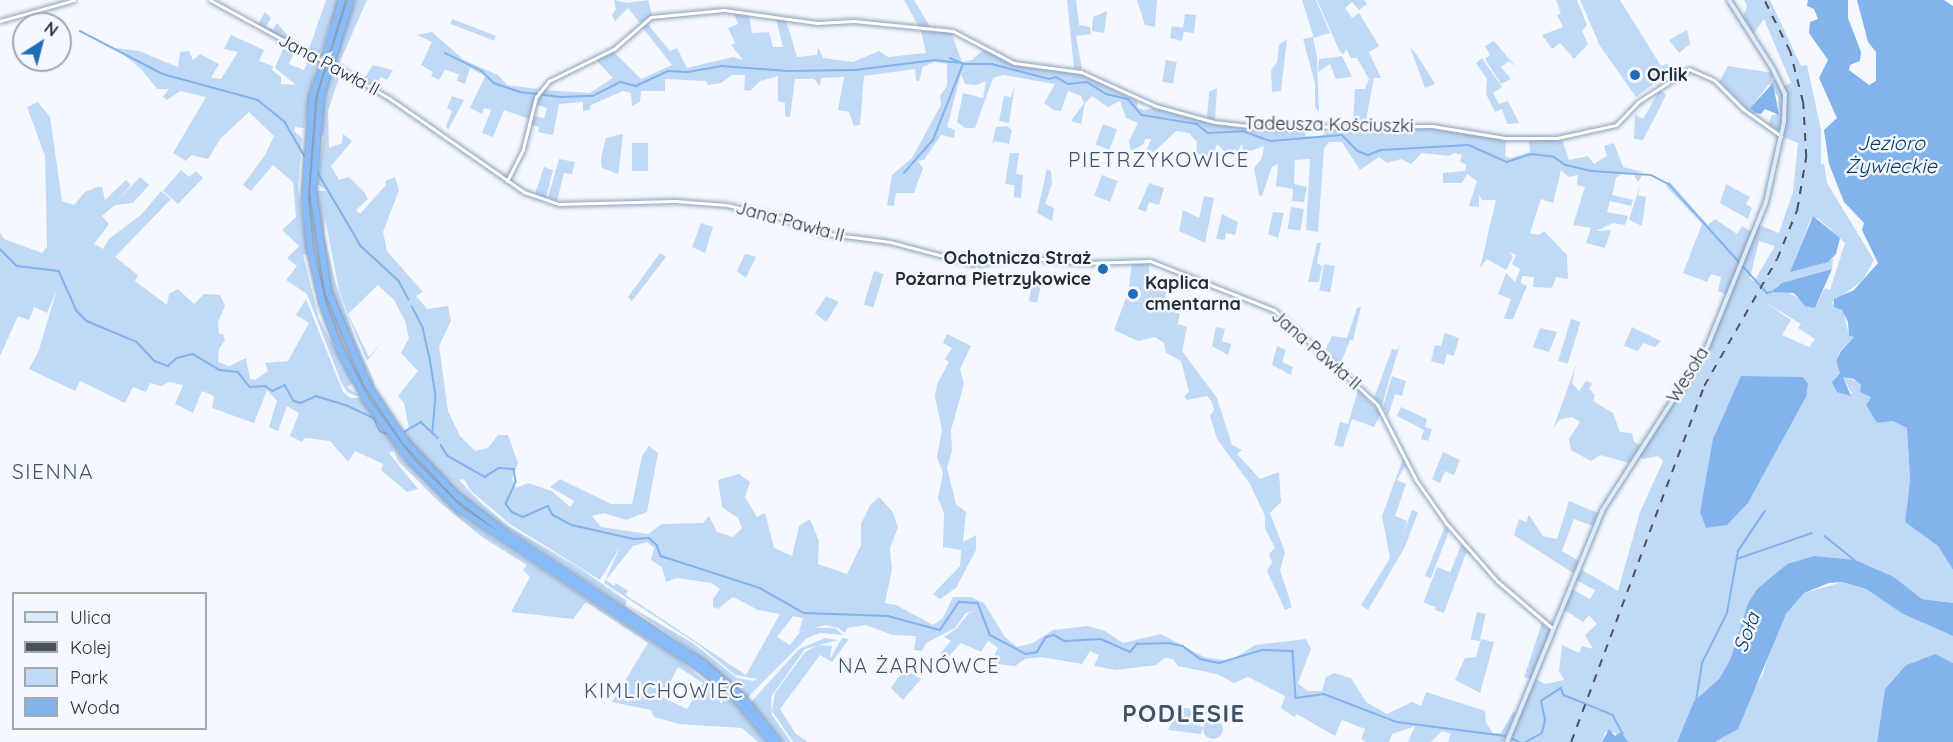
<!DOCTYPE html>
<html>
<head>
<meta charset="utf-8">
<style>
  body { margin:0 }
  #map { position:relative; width:1953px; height:742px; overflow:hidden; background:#f5f9ff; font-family:Quicksand,sans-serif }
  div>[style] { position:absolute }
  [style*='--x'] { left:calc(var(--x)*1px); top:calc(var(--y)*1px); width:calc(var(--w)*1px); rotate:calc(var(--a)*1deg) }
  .green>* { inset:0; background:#c0d9f7; transform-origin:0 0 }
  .round { border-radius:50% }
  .water>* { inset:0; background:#82b3ed }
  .stream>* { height:1.5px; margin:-0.75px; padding:0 0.75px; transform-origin:0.75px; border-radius:0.75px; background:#82b3ed }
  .roads { filter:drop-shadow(0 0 2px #8499b1) drop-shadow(0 0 2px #8499b1) }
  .tertiary>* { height:3px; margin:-1.5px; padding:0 1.5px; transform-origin:1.5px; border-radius:1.5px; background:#fff }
  .secondary>* { height:4px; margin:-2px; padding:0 2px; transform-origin:2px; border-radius:2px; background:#dbebfd }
  .motorway>* { height:6px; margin:-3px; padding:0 3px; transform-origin:3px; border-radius:3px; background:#88bbf9 }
  .rail>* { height:1.5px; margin-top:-0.75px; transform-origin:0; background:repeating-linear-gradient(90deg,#49515a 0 8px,transparent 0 16px) }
  .bridges { filter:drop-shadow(0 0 2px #8499b1) drop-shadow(0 0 2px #8499b1) }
  .tertiary-bridge>* { height:3px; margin:-1.5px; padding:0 1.5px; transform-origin:1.5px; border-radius:1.5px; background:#fff }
  .dots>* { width:16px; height:16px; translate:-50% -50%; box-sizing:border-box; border:3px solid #f5f9ff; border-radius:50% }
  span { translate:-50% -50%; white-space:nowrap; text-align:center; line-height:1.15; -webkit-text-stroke:5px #f5f9ff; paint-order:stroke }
  .street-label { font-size:18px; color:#252e38 }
  .poi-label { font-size:18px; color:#252e38; font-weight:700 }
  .left { translate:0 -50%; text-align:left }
  .right { translate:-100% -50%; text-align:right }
  .water-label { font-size:20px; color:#073b6f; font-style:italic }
  .neighbourhood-label { font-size:20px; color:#405268; letter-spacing:1.5px }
  .quarter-label { font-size:21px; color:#405268; letter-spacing:1.5px }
  .district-label { font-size:24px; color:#405268; font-weight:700; letter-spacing:1.5px }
  .legend { position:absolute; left:12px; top:592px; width:195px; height:138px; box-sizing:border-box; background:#f5f9ff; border:2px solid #a2a8af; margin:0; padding:8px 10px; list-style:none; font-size:18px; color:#252e38 }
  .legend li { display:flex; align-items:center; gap:12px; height:30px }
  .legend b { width:30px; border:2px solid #a2a8af }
  .north { position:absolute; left:12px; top:12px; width:60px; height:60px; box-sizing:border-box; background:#f5f9ff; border:2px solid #a2a8af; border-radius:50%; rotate:36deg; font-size:16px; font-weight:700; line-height:24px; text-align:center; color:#252e38 }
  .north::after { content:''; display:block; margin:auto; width:21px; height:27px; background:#226cbc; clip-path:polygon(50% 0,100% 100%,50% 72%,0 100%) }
</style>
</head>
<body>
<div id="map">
  <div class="green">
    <i style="clip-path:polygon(326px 0,339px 0,319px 56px,309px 49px)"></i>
    <i style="clip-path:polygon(355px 0,367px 0,338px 66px,333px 61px)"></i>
    <i style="clip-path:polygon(614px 0,627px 3px,648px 0,652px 15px,640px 23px,628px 8px,615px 21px,612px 15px,616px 9px)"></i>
    <i style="clip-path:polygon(904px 0,914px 0,930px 27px,919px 27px)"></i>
    <i style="clip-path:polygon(1067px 0,1076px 0,1079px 25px,1090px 27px,1091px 34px,1076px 36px,1082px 69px,1074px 68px)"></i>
    <i style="clip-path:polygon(1137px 0,1157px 0,1155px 27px,1145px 25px)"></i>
    <i style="clip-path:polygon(1302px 0,1316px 0,1330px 33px,1314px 38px)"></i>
    <i style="clip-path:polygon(1317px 0,1364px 0,1367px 4px,1359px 10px,1352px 2px,1345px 8px,1352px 18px,1359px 13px,1379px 46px,1369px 52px,1381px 78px,1374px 78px,1365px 125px,1353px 125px,1355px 89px,1365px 89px,1369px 79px,1357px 58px,1351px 58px,1346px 49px,1343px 55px,1339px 50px)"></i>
    <i style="clip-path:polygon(1556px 0,1577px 0,1587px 25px,1582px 31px,1588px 44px,1574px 59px,1560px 43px,1552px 49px,1542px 35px,1563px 27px,1557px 15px,1561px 14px)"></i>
    <i style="clip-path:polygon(1580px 0,1620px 0,1661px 66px,1667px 64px,1676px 74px,1668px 73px,1636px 97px,1600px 46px)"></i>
    <i style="clip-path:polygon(evenodd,1744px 0,1770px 0,1801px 66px,1807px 65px,1821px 130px,1821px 164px,1824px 164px,1827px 183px,1874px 260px,1862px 281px,1832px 303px,1844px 312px,1849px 336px,1854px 337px,1840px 351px,1836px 361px,1840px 373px,1833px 380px,1840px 393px,1852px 394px,1842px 376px,1858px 382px,1871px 397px,1866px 405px,1877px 423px,1893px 421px,1907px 428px,1910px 480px,1905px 522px,1938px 546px,1953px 570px,1953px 603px,1922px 599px,1894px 577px,1787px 564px,1757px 589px,1748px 603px,1730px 660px,1719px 679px,1694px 701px,1677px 742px,1628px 742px,1613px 732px,1605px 732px,1602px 742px,1510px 742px,1518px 715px,1536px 679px,1545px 684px,1564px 680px,1559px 671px,1562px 645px,1579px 653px,1582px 646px,1593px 649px,1585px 635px,1597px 624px,1589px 615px,1583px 622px,1563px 609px,1570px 588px,1590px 599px,1595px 590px,1576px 580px,1582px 570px,1618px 591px,1640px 512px,1663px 461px,1658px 456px,1643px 459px,1637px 455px,1703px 353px,1760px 219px,1760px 230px,1761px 226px,1779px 233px,1793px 192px,1798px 143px,1781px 136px,1786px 107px,1782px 87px,1791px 83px,1764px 19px,1752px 36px,1742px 20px,1747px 6px,1744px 0,1811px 218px,1818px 218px,1845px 243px,1830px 290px,1825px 288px,1815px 308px,1777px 286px,1832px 269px,1833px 259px,1814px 266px,1792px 267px,1811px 218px,1744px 0,1759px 241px,1775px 246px,1754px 282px,1750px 278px,1759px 241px,1744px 0,1763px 301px,1801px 324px,1798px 328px,1815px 339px,1809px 347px,1782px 335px,1791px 320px,1763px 301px,1744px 0,1806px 397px,1748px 503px,1700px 512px,1707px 476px,1806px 397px)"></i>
    <i style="clip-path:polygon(1107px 11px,1104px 33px,1092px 31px,1093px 17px)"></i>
    <i style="clip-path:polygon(265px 12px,271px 18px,266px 27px,273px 30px,277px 23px,294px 43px,257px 26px)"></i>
    <i style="clip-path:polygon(734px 13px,749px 14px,752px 33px,769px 32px,773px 47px,783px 47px,776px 18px,786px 20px,797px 57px,817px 55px,818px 46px,823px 58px,853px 62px,879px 51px,888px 57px,926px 53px,921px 31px,951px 32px,962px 62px,972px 60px,983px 50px,1025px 67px,1084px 75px,1138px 102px,1137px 107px,1144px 110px,1154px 108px,1235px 127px,1303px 129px,1306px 136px,1320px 137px,1333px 129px,1433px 129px,1506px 140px,1505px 156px,1510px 158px,1530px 152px,1529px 141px,1562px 139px,1569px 160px,1588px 156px,1594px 164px,1607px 156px,1604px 146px,1614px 143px,1623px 167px,1644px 172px,1624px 174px,1643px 174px,1638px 182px,1634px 175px,1621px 174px,1616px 178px,1612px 195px,1633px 200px,1631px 206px,1610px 201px,1607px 212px,1628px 216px,1625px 225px,1613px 223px,1596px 231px,1611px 230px,1605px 248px,1586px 243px,1591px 228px,1573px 225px,1585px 187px,1577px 185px,1578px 175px,1569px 177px,1561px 170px,1553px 203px,1541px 199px,1530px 233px,1539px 235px,1544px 231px,1567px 255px,1568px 279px,1556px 277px,1552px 288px,1533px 287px,1534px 277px,1522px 276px,1521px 283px,1527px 286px,1513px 319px,1507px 319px,1504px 318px,1511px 299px,1498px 294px,1506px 273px,1515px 282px,1520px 269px,1512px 264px,1516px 255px,1510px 252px,1513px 257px,1506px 270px,1487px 259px,1480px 268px,1496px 200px,1482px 200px,1479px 195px,1479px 207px,1469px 206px,1477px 181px,1467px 174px,1462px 183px,1443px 183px,1443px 173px,1465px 171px,1466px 165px,1460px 161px,1462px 155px,1455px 153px,1449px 156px,1422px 153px,1411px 164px,1401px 159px,1387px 163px,1379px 157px,1360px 170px,1342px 142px,1329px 142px,1324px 149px,1318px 232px,1306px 230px,1310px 159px,1295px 160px,1294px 184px,1307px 187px,1304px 202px,1292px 201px,1293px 189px,1276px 186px,1278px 164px,1272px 167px,1262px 196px,1259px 195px,1254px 168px,1262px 158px,1264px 146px,1245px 153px,1241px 161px,1235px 149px,1226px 153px,1217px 144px,1212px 157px,1203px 155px,1196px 154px,1197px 142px,1189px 133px,1176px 131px,1154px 152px,1146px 151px,1151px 139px,1145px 139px,1144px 144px,1131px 151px,1129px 141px,1138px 123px,1126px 118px,1120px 101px,1108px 107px,1092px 96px,1085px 103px,1081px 124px,1071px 121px,1084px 103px,1081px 96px,1068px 91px,1061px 111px,1054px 110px,1044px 103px,1055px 84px,1003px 75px,993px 78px,975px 128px,965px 128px,957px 122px,963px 93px,983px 98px,986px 81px,976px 85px,965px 84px,961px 74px,947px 127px,955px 130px,954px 138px,941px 135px,924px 160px,918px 161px,923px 168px,914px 193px,896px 193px,894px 206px,887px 205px,892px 175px,912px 158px,941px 105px,940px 96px,947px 86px,947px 64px,934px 62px,923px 67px,919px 81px,916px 81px,915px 69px,864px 76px,860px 125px,854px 126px,849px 112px,838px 110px,844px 77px,821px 78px,820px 86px,814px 79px,795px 79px,790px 117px,785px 116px,785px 103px,778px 101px,778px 76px,760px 81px,750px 91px,744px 90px,745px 75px,732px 75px,721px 83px,708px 85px,706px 81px,665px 79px,665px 91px,641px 91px,640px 102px,632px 106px,631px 93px,623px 91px,591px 105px,590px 110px,583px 111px,583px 102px,559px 104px,553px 135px,538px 132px,539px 127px,531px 125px,534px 116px,544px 118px,547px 108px,537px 105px,542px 90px,590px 93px,613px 78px,596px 60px,613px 51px,641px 79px,672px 65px,642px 27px,646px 22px,670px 51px,677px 48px,687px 68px,733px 57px,743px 60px,731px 45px,735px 43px,728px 28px,738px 24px)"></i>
    <i style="clip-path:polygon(1185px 14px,1196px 15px,1194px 33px,1184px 32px,1182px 41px,1170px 38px,1172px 26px,1183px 28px)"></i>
    <i style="left:452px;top:19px;width:47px;height:5px;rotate:21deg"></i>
    <i style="clip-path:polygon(1687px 30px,1690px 44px,1679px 53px,1669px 40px)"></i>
    <i style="clip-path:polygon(432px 32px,464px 60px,498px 75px,507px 85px,538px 89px,529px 119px,504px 110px,493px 137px,482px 133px,491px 110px,484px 108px,482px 114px,470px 108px,485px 76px,470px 68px,465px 84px,457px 81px,459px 74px,445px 70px,439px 80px,431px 76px,433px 72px,421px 65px,432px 42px,417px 35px)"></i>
    <i style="clip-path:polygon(231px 35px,264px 50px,259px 61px,273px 66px,272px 70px,281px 77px,281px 84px,296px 85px,275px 68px,283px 49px,294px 53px,289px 64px,304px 70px,308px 60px,289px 46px,316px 61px,304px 128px,295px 127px,294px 131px,302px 138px,298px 188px,308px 254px,303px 255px,319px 319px,353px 383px,347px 387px,359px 396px,348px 393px,341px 382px,307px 294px,286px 280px,297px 266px,287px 258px,299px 246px,282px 230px,296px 217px,293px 182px,273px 165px,251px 191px,243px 185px,265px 155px,274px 136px,249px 112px,221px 138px,208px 159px,191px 155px,186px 161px,173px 153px,206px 97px,180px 91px,167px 100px,163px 97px,169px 89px,157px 89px,142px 70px,116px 48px,139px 51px,178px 67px,180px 52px,189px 51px,193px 60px,200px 54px,219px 64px,211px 78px,221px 79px,238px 52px,224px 49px)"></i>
    <i style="clip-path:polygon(1313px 37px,1317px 57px,1319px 112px,1315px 107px,1315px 84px,1303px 39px)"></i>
    <i style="clip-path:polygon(1287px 39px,1281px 91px,1272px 92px,1271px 70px,1277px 62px,1279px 45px)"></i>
    <i style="clip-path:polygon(1494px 41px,1516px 67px,1509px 61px,1501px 67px,1511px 79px,1501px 84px,1485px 59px,1490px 55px,1485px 46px)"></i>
    <i style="clip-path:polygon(1410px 47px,1417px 55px,1435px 84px,1425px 88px)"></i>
    <i style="clip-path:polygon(1342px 56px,1352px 77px,1336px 79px,1330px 64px,1318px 72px,1319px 59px)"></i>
    <i style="clip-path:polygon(1482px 58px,1502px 87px,1493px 93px,1499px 104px,1508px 101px,1519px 123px,1507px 124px,1502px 109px,1495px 112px,1486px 94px,1487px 79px,1476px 63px)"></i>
    <i style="left:1166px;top:60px;width:11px;height:22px;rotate:10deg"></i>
    <i style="clip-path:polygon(373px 65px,393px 70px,387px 80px,381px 77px,375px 86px,364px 79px)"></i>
    <i style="clip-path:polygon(1728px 66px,1773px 73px,1772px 80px,1778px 81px,1783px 97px,1780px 131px,1768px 126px,1772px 115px,1779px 114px,1778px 96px,1769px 84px,1750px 108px,1756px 113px,1753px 115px,1719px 82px)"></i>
    <i style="clip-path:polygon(evenodd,334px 69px,341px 72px,328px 111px,329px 148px,342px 143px,343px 134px,352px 141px,331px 166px,339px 180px,349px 177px,365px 193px,368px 199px,356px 210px,360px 214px,386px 185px,385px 181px,395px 177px,399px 190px,383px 232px,387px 251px,423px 292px,416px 296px,427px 309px,448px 306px,451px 321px,439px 346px,448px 411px,460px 436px,475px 451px,488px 448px,498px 435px,508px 435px,518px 463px,512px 479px,516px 488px,528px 483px,552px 491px,570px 507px,574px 501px,550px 487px,560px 479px,611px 504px,632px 504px,642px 456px,649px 446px,658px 453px,647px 512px,626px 520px,604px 513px,592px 516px,601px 527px,648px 534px,662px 524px,703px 523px,709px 516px,717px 532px,733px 537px,742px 528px,738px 518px,722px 507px,718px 480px,739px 474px,750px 482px,745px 497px,757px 517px,765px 513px,774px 548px,792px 556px,799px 526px,810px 519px,819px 541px,818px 564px,847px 574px,861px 545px,861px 524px,870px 505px,879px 497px,892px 511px,898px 527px,890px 548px,892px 569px,885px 603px,896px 605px,933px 625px,943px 618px,953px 597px,971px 597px,984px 603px,1005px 637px,1017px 647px,1033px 643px,1053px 630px,1088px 626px,1105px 631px,1123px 643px,1161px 634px,1204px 657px,1230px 661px,1255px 645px,1306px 639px,1311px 649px,1298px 683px,1307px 691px,1322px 691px,1326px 677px,1334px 673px,1351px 678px,1366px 702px,1387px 714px,1412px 702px,1421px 706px,1426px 692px,1485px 711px,1486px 723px,1493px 733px,1501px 733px,1513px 712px,1516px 713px,1503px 742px,1448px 742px,1451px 734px,1442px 731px,1431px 742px,1408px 742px,1415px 726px,1392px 734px,1389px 742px,1366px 742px,1361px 739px,1365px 729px,1342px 720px,1335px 736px,1297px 714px,1294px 717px,1281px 708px,1285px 696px,1248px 677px,1234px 683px,1217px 674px,1178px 666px,1173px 659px,1165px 658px,1156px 665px,1116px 670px,1094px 666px,1099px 655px,1090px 651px,1082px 664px,1041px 657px,1025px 659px,1015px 666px,990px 663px,998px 648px,988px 641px,981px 652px,961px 643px,949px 656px,940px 654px,951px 641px,944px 637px,956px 629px,969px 613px,978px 610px,966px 613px,955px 628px,926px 643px,922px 651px,914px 650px,916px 636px,892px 635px,866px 625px,847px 628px,845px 633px,838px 628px,825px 625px,799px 632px,803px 618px,793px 616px,777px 637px,790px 645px,800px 632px,814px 628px,835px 628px,843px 635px,820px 633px,807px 638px,747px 698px,690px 649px,629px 606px,693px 643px,737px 678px,753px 681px,757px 679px,735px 675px,700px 646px,604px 583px,620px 547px,600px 580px,510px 524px,471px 491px,464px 479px,459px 480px,481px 503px,510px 527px,578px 567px,627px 601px,625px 606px,483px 513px,454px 489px,407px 439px,403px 434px,409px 429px,404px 403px,398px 396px,418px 371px,401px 353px,409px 338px,405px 321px,394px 300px,378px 285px,348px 314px,369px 357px,385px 338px,367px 361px,350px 321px,339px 290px,325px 218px,324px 234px,335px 281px,357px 343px,374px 381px,373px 389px,332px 293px,319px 222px,316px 191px,326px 191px,317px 183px,324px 136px,318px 132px,322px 107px,323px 130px,323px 106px,330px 71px,334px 69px,647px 542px,654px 548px,651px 560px,662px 567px,666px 582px,677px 578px,711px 583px,720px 589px,713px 599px,713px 607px,718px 609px,733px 597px,758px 610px,780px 614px,746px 675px,626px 595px,628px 591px,616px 583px,614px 586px,606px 580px,633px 546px,647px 542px)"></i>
    <i style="clip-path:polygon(1015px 85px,1009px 123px,999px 121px,1004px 96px,1011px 97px)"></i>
    <i style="clip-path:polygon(1217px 88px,1215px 120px,1207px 118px,1209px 92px)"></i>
    <i style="clip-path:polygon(1660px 90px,1666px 95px,1655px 117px,1643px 140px,1634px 139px,1635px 114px,1643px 119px)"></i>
    <i style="clip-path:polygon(452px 96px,464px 100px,448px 130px,446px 126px,452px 111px,447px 108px)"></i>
    <i style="clip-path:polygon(evenodd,38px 102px,50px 117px,62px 201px,74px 205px,85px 192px,97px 187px,102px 187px,105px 200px,126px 180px,131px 185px,117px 201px,140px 177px,149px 185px,133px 203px,115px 205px,102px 216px,109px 224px,94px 244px,103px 249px,109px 239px,142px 214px,161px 191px,171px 199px,115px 257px,138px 275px,135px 281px,167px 305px,169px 294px,178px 289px,194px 304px,204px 294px,220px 295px,225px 306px,218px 322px,219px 334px,223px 334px,225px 340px,219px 349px,218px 362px,229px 366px,246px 358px,250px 379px,255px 380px,268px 371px,265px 363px,288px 361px,309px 323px,296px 315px,306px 299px,343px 392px,351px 398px,360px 398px,404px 459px,463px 518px,678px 659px,736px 707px,765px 742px,758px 742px,742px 728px,679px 724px,654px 717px,651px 710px,612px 702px,648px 643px,586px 602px,573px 619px,511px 612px,530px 577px,523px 570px,527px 565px,482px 537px,438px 501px,398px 461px,394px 451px,389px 453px,418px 489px,407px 492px,381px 470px,383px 464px,355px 451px,348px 462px,330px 441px,305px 438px,302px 442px,290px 436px,299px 413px,287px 406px,278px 431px,269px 427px,277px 401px,267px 390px,254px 423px,212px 408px,214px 396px,202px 391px,193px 413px,175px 404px,183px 385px,169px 382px,161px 386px,150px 383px,146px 392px,133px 387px,125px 403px,80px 381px,75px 391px,29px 369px,39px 350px,57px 289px,47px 313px,34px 307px,29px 320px,18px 316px,0 356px,0 233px,4px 239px,42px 253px,47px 247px,45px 156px,27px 107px,38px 102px,678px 667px,703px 683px,687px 709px,662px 697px,678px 667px)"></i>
    <i style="left:1103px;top:124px;width:15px;height:22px;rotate:20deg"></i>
    <i style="clip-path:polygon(1007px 126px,1012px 130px,1009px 144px,995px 141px,992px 144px,996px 127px)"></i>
    <i style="clip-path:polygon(623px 134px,620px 161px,618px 174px,602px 168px,601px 158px,606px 138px)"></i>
    <i style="left:632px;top:143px;width:16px;height:28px"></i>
    <i style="clip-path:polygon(1010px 153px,1019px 153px,1016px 174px,1023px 175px,1021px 198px,1014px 197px,1014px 185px,1005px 184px)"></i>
    <i style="clip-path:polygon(559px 159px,575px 162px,572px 174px,564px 173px,557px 201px,548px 197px)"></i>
    <i style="clip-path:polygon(544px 167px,553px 170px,546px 198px,535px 194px)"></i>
    <i style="clip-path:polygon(1047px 169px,1051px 171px,1052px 184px,1045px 204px,1054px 208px,1052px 221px,1037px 213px)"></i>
    <i style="clip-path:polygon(181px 170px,189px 177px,196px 171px,203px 178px,178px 204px,163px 191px)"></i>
    <i style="left:1102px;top:175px;width:17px;height:22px;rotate:21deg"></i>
    <i style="clip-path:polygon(1669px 181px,1708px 225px,1715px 219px,1737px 234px,1742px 226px,1750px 231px,1755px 226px,1740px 262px,1730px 252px,1740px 262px,1727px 295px,1718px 291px,1721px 277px,1711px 274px,1707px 282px,1683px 273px,1702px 224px,1666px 186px)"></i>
    <i style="clip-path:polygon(1641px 182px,1638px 195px,1646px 197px,1642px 226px,1629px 220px)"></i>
    <i style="clip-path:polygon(1149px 183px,1164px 188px,1159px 205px,1149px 202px,1146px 212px,1138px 209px)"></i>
    <i style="clip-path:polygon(1726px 184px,1750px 197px,1746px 204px,1752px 208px,1748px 219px,1720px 203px)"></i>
    <i style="clip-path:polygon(309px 186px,324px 284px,360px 381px,343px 352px,323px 297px,307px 207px)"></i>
    <i style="clip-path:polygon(1204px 196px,1214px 198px,1205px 243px,1179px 231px,1183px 210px,1199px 218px)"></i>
    <i style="left:1291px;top:207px;width:13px;height:22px;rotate:9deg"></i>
    <i style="clip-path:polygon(1273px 212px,1284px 213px,1278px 238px,1268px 234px)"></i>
    <i style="clip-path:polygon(1222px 214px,1238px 222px,1235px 235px,1226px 233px,1225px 240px,1216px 239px)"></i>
    <i style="clip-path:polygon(701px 223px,713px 227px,705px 253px,692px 247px)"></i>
    <i style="clip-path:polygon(1317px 243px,1321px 243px,1317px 263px,1322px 266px,1319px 282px,1308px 282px)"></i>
    <i style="clip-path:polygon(660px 253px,666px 257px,632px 301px,628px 297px)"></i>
    <i style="clip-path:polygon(745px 254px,756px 257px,746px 278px,737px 271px)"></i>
    <i style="clip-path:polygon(1132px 264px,1149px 264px,1149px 277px,1155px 278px,1154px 285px,1167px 287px,1163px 309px,1180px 314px,1177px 327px,1179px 324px,1187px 327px,1182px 351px,1217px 398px,1232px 445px,1242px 450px,1237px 454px,1260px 479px,1279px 472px,1281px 502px,1270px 513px,1285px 552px,1280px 570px,1292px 607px,1285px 610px,1267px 571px,1272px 562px,1269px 554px,1275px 548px,1265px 528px,1265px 516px,1250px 484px,1217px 439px,1210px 416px,1214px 410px,1212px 402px,1207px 396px,1187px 400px,1184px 396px,1189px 392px,1181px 361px,1166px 353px,1164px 343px,1155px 337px,1138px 341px,1114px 330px,1128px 293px)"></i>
    <i style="left:1324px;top:264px;width:11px;height:27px;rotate:10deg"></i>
    <i style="left:874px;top:271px;width:10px;height:35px;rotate:17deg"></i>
    <i style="clip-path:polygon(1035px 277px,1043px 278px,1037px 303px,1029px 301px,1031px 288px,1025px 287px,1022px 299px,1025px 286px,1033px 287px)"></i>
    <i style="clip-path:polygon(826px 296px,839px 302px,826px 322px,815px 313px)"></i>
    <i style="clip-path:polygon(1361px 307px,1353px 340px,1350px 340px,1339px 368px,1324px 353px,1332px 336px,1347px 338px,1357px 308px)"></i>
    <i style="left:1571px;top:319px;width:10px;height:44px;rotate:17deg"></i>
    <i style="clip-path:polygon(1216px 327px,1225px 329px,1222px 341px,1231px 344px,1228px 355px,1212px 346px)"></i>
    <i style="clip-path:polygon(1632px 327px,1661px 341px,1655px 347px,1643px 343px,1638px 351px,1624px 346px)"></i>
    <i style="clip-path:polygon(1540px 328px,1557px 332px,1549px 352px,1533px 347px)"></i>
    <i style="clip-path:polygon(1445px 333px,1459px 338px,1454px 356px,1447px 354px,1444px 365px,1431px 361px,1435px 345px,1441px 346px)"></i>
    <i style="clip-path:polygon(947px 334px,971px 346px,960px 369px,964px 384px,951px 430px,952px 451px,947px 468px,956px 504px,966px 512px,963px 542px,976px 535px,976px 550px,956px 588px,940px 599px,933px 594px,960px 566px,961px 550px,943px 547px,944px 513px,938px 498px,943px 473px,937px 457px,942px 430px,935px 397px,937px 384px,949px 362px,945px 359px,952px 348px,943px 343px)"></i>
    <i style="clip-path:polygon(1400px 345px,1386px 391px,1382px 406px,1374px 398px,1392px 349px,1397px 350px)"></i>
    <i style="clip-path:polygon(1277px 346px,1286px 350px,1282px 362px,1293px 367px,1291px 375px,1272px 365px)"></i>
    <i style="clip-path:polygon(1576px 365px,1572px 383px,1579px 391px,1586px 381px,1592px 383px,1589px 389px,1595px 395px,1593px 401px,1613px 413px,1620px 432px,1632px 433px,1634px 442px,1640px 445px,1629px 463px,1600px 455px,1591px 461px,1571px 450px,1569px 439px,1580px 422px,1572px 417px,1559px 420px,1553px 429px)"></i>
    <i style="clip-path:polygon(1392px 376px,1406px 381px,1402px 396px,1395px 394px,1388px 416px,1383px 407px)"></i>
    <i style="clip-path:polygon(1358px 390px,1381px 413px,1374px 427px,1352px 419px,1343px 447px,1334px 445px,1340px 422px,1348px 424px)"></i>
    <i style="clip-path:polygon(1401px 407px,1427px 419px,1425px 427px,1432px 429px,1428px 441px,1421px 439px,1424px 430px,1397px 416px)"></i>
    <i style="clip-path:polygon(1443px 452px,1460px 460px,1454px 475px,1445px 471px,1440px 483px,1432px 479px)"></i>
    <i style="clip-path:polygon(1403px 459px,1406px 465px,1397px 480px,1406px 484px,1395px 516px,1407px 521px,1402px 537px,1412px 510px,1418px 512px,1405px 547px,1368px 610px,1361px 605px,1390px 558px,1382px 516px)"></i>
    <i style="clip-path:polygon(1569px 501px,1598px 513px,1593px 526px,1574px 519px,1562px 551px,1579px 561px,1573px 573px,1514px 535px,1519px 519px,1526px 522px,1529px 515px,1543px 536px,1557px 539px)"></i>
    <i style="clip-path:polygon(1445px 526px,1449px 531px,1431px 578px,1425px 576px)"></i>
    <i style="clip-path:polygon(1461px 545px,1475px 555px,1466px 553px,1444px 613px,1435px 610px)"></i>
    <i style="left:1437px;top:567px;width:14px;height:38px;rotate:21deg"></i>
    <i style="clip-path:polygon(1843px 582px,1866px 589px,1903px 614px,1953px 636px,1953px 663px,1934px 654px,1906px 665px,1885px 689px,1877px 742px,1715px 742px,1724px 737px,1763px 674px,1774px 635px,1786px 614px,1804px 593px)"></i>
    <i style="left:1477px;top:612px;width:9px;height:28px;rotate:13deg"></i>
    <i style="clip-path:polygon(1542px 623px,1550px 631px,1531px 679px,1524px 677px)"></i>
    <i style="clip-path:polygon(825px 638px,838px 640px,805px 649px,771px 697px,772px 715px,791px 742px,783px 742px,751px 702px,799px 649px)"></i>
    <i style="clip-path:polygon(842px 638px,849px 639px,832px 662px,820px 655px,780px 709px,796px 734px,808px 742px,793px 742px,772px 711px,775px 693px,805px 652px,818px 645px,832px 646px,830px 659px)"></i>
    <i style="clip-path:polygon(1481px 639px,1494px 642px,1480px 693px,1455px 680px,1465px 658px,1476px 657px)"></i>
    <i style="clip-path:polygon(904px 669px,921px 679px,903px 700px,891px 688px)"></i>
    <i style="clip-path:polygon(1179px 707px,1200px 710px,1195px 723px,1203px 727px,1201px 734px,1168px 730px)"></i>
    <i class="round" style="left:1203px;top:719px;width:20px;height:20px"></i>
  </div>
  <div class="water">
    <i style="clip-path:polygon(1808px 0,1848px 0,1848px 18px,1861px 52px,1860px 61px,1850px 65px,1849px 70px,1869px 85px,1876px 81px,1876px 52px,1868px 42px,1857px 0,1944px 0,1953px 6px,1953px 570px,1938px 546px,1905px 522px,1910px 480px,1907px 428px,1893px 421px,1877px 423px,1866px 405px,1871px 397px,1860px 392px,1861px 385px,1854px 379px,1843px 377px,1851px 396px,1837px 392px,1832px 382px,1840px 373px,1836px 361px,1841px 351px,1854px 337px,1849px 336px,1848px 322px,1842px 310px,1834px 307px,1834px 299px,1854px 290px,1878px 263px,1862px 230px,1864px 223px,1844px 202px,1829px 164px,1824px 130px,1837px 118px,1819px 78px,1828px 60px,1809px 33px,1810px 22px,1818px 19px,1814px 9px,1807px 6px)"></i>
    <i style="clip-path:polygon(1773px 83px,1779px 115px,1765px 109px,1761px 114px,1756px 113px,1750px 108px)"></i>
    <i style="clip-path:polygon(1813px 216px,1840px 238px,1836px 254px,1828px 262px,1790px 272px)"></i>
    <i style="clip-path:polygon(1832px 269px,1815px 308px,1805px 306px,1794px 293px,1771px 292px,1782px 283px)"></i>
    <i style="clip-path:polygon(1741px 376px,1803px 377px,1808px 384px,1806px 397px,1748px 503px,1727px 525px,1706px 528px,1700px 512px,1713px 439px)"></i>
    <i style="clip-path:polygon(1814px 556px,1855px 560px,1894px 577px,1922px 599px,1953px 603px,1953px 636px,1903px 614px,1866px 589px,1843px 582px,1829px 583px,1804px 593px,1786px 614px,1738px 729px,1715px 742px,1677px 742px,1694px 701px,1719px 679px,1730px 660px,1748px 603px,1757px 589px,1787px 564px)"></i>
    <i style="clip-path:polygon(1935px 654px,1953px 663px,1953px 742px,1877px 742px,1885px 689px,1906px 665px)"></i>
    <i style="clip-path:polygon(1609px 729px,1615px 736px,1621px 732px,1628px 742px,1602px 742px)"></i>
  </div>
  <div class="stream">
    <i style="--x:80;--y:31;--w:93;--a:27.4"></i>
    <i style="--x:163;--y:74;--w:98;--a:15.3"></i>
    <i style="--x:258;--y:100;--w:35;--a:39"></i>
    <i style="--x:285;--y:122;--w:39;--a:60"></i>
    <i style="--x:445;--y:53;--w:41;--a:25.9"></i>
    <i style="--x:482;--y:71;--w:17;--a:45"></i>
    <i style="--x:494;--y:83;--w:28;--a:19"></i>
    <i style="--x:520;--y:92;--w:41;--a:7"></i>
    <i style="--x:561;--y:97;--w:32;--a:-2"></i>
    <i style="--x:593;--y:96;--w:31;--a:-27"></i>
    <i style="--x:621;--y:82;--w:16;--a:15"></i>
    <i style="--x:636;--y:86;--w:35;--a:-25"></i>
    <i style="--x:668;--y:71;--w:20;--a:3"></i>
    <i style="--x:688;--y:72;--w:34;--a:-10"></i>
    <i style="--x:721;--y:66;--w:66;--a:4.3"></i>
    <i style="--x:787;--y:71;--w:68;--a:-0.8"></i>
    <i style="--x:855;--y:70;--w:81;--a:-7.1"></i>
    <i style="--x:935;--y:60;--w:23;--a:7"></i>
    <i style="--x:950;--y:58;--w:15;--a:23"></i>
    <i style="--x:964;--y:64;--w:28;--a:0"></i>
    <i style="--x:992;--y:64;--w:59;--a:14.7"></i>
    <i style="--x:1049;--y:79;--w:7;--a:-16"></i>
    <i style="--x:1056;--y:77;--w:14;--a:30"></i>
    <i style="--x:1068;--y:84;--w:19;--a:-6"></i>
    <i style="--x:1087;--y:82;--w:22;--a:32"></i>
    <i style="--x:1106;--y:94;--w:23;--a:13"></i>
    <i style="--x:1128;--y:99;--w:21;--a:49"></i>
    <i style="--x:1142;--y:115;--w:56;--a:9.3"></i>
    <i style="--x:1197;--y:124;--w:14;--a:39"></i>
    <i style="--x:1208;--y:133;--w:35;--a:-3"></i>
    <i style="--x:1243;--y:131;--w:29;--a:20"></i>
    <i style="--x:1270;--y:141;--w:72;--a:-4.8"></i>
    <i style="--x:1342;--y:135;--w:23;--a:45"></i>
    <i style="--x:1358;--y:151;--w:11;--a:22"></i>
    <i style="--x:1368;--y:155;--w:14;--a:-21"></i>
    <i style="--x:1381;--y:150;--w:88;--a:-3.3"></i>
    <i style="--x:1469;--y:145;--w:42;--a:24.1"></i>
    <i style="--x:1507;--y:162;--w:25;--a:-18"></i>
    <i style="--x:1531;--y:154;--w:23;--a:7"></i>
    <i style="--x:1554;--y:157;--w:14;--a:34"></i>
    <i style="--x:1566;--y:165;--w:27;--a:13"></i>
    <i style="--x:1592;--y:171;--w:59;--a:3.9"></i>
    <i style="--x:1651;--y:175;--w:20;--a:27"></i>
    <i style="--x:1669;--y:184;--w:147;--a:48"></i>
    <i style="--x:1767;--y:293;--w:4;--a:-14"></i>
    <i style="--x:317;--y:171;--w:87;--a:59.6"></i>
    <i style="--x:361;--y:246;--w:52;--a:42.6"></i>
    <i style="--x:399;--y:281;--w:21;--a:62"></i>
    <i style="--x:904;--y:173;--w:44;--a:-48.7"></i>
    <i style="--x:933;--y:140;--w:82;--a:-68.5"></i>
    <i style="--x:0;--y:249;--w:24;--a:45"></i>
    <i style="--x:17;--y:266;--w:42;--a:6.8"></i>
    <i style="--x:59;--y:271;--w:44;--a:65.8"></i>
    <i style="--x:77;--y:311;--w:14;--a:45"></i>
    <i style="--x:87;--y:321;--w:54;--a:22.8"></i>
    <i style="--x:137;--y:342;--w:26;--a:47"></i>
    <i style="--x:155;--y:361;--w:14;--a:21"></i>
    <i style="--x:168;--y:366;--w:12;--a:-42"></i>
    <i style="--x:177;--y:358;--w:16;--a:-14"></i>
    <i style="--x:193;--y:354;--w:31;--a:31"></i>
    <i style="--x:220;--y:370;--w:18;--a:6"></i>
    <i style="--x:238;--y:372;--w:19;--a:51"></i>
    <i style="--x:250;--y:387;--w:15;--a:-4"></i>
    <i style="--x:265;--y:386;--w:9;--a:32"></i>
    <i style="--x:273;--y:391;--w:13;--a:-27"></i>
    <i style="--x:285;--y:385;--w:18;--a:61"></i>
    <i style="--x:294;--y:401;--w:7;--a:16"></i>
    <i style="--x:301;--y:403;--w:17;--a:-25"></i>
    <i style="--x:316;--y:396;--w:31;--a:17"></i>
    <i style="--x:346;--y:405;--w:31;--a:25"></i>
    <i style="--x:374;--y:418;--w:14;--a:65"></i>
    <i style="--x:380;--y:431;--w:8;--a:23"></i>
    <i style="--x:412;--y:306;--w:25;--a:63"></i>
    <i style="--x:423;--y:328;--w:31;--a:77"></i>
    <i style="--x:430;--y:358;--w:38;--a:81"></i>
    <i style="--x:436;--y:396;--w:36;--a:95"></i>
    <i style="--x:404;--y:432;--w:20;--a:-30"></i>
    <i style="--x:421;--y:422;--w:23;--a:43"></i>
    <i style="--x:441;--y:445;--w:13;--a:58"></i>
    <i style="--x:448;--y:456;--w:43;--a:29.6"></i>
    <i style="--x:485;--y:477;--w:17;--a:-33"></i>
    <i style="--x:499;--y:468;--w:15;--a:4"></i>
    <i style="--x:514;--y:469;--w:13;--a:81"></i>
    <i style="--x:516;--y:482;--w:24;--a:114"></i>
    <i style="--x:506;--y:504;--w:10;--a:53"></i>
    <i style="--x:512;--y:512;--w:12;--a:24"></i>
    <i style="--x:523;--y:517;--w:27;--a:-24"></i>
    <i style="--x:548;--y:506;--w:10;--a:61"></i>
    <i style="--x:553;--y:515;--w:21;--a:28"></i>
    <i style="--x:572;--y:525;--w:64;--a:12.7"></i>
    <i style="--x:634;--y:539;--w:15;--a:-4"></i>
    <i style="--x:649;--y:538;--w:11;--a:41"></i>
    <i style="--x:657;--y:545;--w:12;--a:70"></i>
    <i style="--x:661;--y:556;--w:104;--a:17.9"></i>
    <i style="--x:760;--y:588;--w:51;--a:29.6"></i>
    <i style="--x:804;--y:613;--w:84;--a:2"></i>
    <i style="--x:888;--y:616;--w:54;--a:15.1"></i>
    <i style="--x:940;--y:630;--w:34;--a:-56"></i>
    <i style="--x:959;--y:602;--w:19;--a:3"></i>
    <i style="--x:978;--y:603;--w:34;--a:69"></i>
    <i style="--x:990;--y:635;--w:41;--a:27.8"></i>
    <i style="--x:1026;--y:654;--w:11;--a:-10"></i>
    <i style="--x:1037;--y:652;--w:17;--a:-59"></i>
    <i style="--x:1046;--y:637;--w:8;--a:-14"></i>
    <i style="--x:1054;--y:635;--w:13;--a:29"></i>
    <i style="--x:1065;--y:641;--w:36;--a:-3"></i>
    <i style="--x:1101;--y:639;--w:32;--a:24"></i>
    <i style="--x:1130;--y:652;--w:11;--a:-49"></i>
    <i style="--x:1137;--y:644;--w:31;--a:-2"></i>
    <i style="--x:1168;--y:643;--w:15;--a:11"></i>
    <i style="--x:1183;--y:646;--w:21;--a:37"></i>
    <i style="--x:1200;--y:659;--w:19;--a:12"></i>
    <i style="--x:1219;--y:663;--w:45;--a:-16.8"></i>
    <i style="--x:1262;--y:650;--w:31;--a:2"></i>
    <i style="--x:1293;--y:651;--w:47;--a:86.3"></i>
    <i style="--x:1296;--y:698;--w:28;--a:-8"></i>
    <i style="--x:1324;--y:694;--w:78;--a:21"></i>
    <i style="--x:1397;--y:722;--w:109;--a:7.4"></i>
    <i style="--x:1825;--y:536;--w:38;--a:39"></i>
    <i style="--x:1737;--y:559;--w:79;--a:-19.1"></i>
    <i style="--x:1696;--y:701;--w:38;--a:-81"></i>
    <i style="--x:1702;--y:663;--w:56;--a:-63.4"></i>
    <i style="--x:1727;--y:613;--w:63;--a:-79.9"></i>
    <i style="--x:1738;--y:551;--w:48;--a:-56"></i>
    <i style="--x:1513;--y:739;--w:8;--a:23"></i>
    <i style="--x:1526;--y:742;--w:18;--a:-29"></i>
    <i style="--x:1542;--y:733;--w:13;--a:-77"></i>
    <i style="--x:1545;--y:720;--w:19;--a:-102"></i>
    <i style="--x:1541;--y:701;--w:24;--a:-33"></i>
    <i style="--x:1561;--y:688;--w:8;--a:67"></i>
    <i style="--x:1564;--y:695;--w:53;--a:22.2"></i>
    <i style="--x:1613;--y:715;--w:21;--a:62"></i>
  </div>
  <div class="roads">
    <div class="tertiary">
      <i style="--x:210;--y:0;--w:115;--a:28.6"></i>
      <i style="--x:0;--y:21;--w:77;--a:-15.8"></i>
      <i style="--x:338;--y:68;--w:59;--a:30.5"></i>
      <i style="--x:389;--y:98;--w:165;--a:34.8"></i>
      <i style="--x:524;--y:192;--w:37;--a:19"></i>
      <i style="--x:559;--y:204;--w:116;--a:-1.5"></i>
      <i style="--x:675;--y:201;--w:52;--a:4.4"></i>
      <i style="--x:727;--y:205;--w:56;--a:13.5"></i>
      <i style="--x:781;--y:218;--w:43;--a:20.6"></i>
      <i style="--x:821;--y:233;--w:70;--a:7.4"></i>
      <i style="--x:890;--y:242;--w:87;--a:14.7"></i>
      <i style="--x:974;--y:264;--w:48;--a:-8.5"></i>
      <i style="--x:1021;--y:257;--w:65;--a:5.3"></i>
      <i style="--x:1086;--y:263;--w:64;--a:-1.8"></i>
      <i style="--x:1150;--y:261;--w:133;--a:21.6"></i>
      <i style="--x:1274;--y:310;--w:139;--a:42.4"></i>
      <i style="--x:1377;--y:404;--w:85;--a:62.8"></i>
      <i style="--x:1416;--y:480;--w:52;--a:55.1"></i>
      <i style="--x:1446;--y:523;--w:77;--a:48.7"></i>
      <i style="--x:1497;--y:581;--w:72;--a:40.5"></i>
      <i style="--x:507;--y:181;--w:36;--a:-63"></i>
      <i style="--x:523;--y:149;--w:54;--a:-76"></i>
      <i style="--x:536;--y:97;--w:21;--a:-51"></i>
      <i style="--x:549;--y:81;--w:72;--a:-26.2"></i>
      <i style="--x:614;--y:49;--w:49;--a:-40.9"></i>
      <i style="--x:651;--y:17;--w:73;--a:-5.5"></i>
      <i style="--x:724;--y:10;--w:94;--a:8"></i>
      <i style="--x:817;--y:23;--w:37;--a:-3"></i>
      <i style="--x:854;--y:21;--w:100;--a:5.8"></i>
      <i style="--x:953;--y:31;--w:69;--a:27.7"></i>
      <i style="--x:1014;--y:63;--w:68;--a:7.7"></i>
      <i style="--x:1081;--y:72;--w:82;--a:24.4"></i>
      <i style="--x:1156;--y:106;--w:60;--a:15.4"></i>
      <i style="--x:1214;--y:122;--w:44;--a:6.5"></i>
      <i style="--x:1258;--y:127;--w:174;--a:-0.3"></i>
      <i style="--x:1432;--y:126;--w:74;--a:9.3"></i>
      <i style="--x:1505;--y:138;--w:52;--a:0"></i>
      <i style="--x:1557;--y:138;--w:60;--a:-12.4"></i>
      <i style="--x:1616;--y:125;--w:32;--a:-46"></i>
      <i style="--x:1638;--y:102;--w:61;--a:-32.9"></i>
      <i style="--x:1689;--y:69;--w:27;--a:24"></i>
      <i style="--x:1714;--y:80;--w:41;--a:45"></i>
      <i style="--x:1743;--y:109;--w:47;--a:35.4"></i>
    </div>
    <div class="secondary">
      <i style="--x:1507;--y:742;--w:250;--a:-67.6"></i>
      <i style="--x:1602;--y:511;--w:197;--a:-57.4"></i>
      <i style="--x:1708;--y:345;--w:154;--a:-67.9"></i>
      <i style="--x:1766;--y:202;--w:82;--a:-77.3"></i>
      <i style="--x:1784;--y:122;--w:28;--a:-88"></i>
      <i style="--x:1785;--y:94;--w:28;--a:-116"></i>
      <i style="--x:1773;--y:69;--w:82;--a:-122.5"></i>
    </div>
    <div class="motorway">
      <i style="--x:342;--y:0;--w:102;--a:107"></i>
      <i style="--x:312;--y:98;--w:101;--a:94"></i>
      <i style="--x:305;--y:199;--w:50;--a:84.3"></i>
      <i style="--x:310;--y:249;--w:57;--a:76.9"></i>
      <i style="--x:323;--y:305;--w:46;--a:69.6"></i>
      <i style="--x:339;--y:348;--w:59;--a:62.6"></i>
      <i style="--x:366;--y:400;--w:74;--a:53.7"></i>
      <i style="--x:410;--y:460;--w:71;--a:45"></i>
      <i style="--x:460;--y:510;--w:292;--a:33.4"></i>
      <i style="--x:704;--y:671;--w:49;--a:42.5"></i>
      <i style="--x:740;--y:704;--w:49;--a:50.8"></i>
      <i style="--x:351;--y:0;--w:100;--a:107.5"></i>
      <i style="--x:321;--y:95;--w:97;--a:94.7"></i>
      <i style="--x:313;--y:192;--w:100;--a:81.4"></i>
      <i style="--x:328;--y:291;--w:99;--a:67.3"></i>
      <i style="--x:366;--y:382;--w:71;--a:56.5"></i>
      <i style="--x:405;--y:441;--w:76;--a:46.6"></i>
      <i style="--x:457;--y:496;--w:59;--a:37.5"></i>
      <i style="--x:504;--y:532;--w:238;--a:33.4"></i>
      <i style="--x:703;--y:663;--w:55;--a:41.3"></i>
      <i style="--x:744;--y:699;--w:55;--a:51.7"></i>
    </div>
  </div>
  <div class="rail">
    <i style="--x:1571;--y:742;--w:380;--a:-69.5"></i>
    <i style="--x:1704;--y:386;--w:146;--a:-60.1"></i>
    <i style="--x:1777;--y:259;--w:53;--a:-67.8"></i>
    <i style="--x:1797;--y:210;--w:54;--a:-80.4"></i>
    <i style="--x:1806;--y:157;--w:54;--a:-93.2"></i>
    <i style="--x:1803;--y:103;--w:53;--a:-104.3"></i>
    <i style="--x:1790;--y:52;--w:58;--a:-116.6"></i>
  </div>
  <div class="bridges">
    <div class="tertiary-bridge">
      <i style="--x:311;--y:55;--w:30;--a:26"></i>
    </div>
  </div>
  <div class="dots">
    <i style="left:1635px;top:75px;background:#226cbc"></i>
    <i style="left:1103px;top:269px;background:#226cbc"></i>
    <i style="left:1133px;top:294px;background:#226cbc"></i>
  </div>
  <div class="street-label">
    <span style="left:329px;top:65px;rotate:28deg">Jana Pawła II</span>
    <span style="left:1329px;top:125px;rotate:1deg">Tadeusza Kościuszki</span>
    <span style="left:790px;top:222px;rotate:15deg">Jana Pawła II</span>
    <span style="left:1316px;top:350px;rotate:41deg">Jana Pawła II</span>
    <span style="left:1688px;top:375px;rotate:-58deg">Wesoła</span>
  </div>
  <div class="poi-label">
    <span class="left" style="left:1647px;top:75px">Orlik</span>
    <span class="right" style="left:1091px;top:269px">Ochotnicza Straż<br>Pożarna Pietrzykowice</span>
    <span class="left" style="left:1145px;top:294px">Kaplica<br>cmentarna</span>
  </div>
  <div class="water-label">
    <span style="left:1891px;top:154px">Jezioro<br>Żywieckie</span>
    <span style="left:1746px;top:632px;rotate:-69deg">Soła</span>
  </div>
  <div class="neighbourhood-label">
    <span style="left:919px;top:665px">NA ŻARNÓWCE</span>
    <span style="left:664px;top:690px">KIMLICHOWIEC</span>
  </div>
  <div class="quarter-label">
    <span style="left:1159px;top:159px">PIETRZYKOWICE</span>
    <span style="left:53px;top:471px">SIENNA</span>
  </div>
  <div class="district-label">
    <span style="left:1184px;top:714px">PODLESIE</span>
  </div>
  <ul class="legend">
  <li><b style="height:8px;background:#dbebfd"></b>Ulica</li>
  <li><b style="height:8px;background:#49515a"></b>Kolej</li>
  <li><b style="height:16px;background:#c0d9f7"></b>Park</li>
  <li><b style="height:16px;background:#82b3ed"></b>Woda</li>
  </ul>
  <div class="north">N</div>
</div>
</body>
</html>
